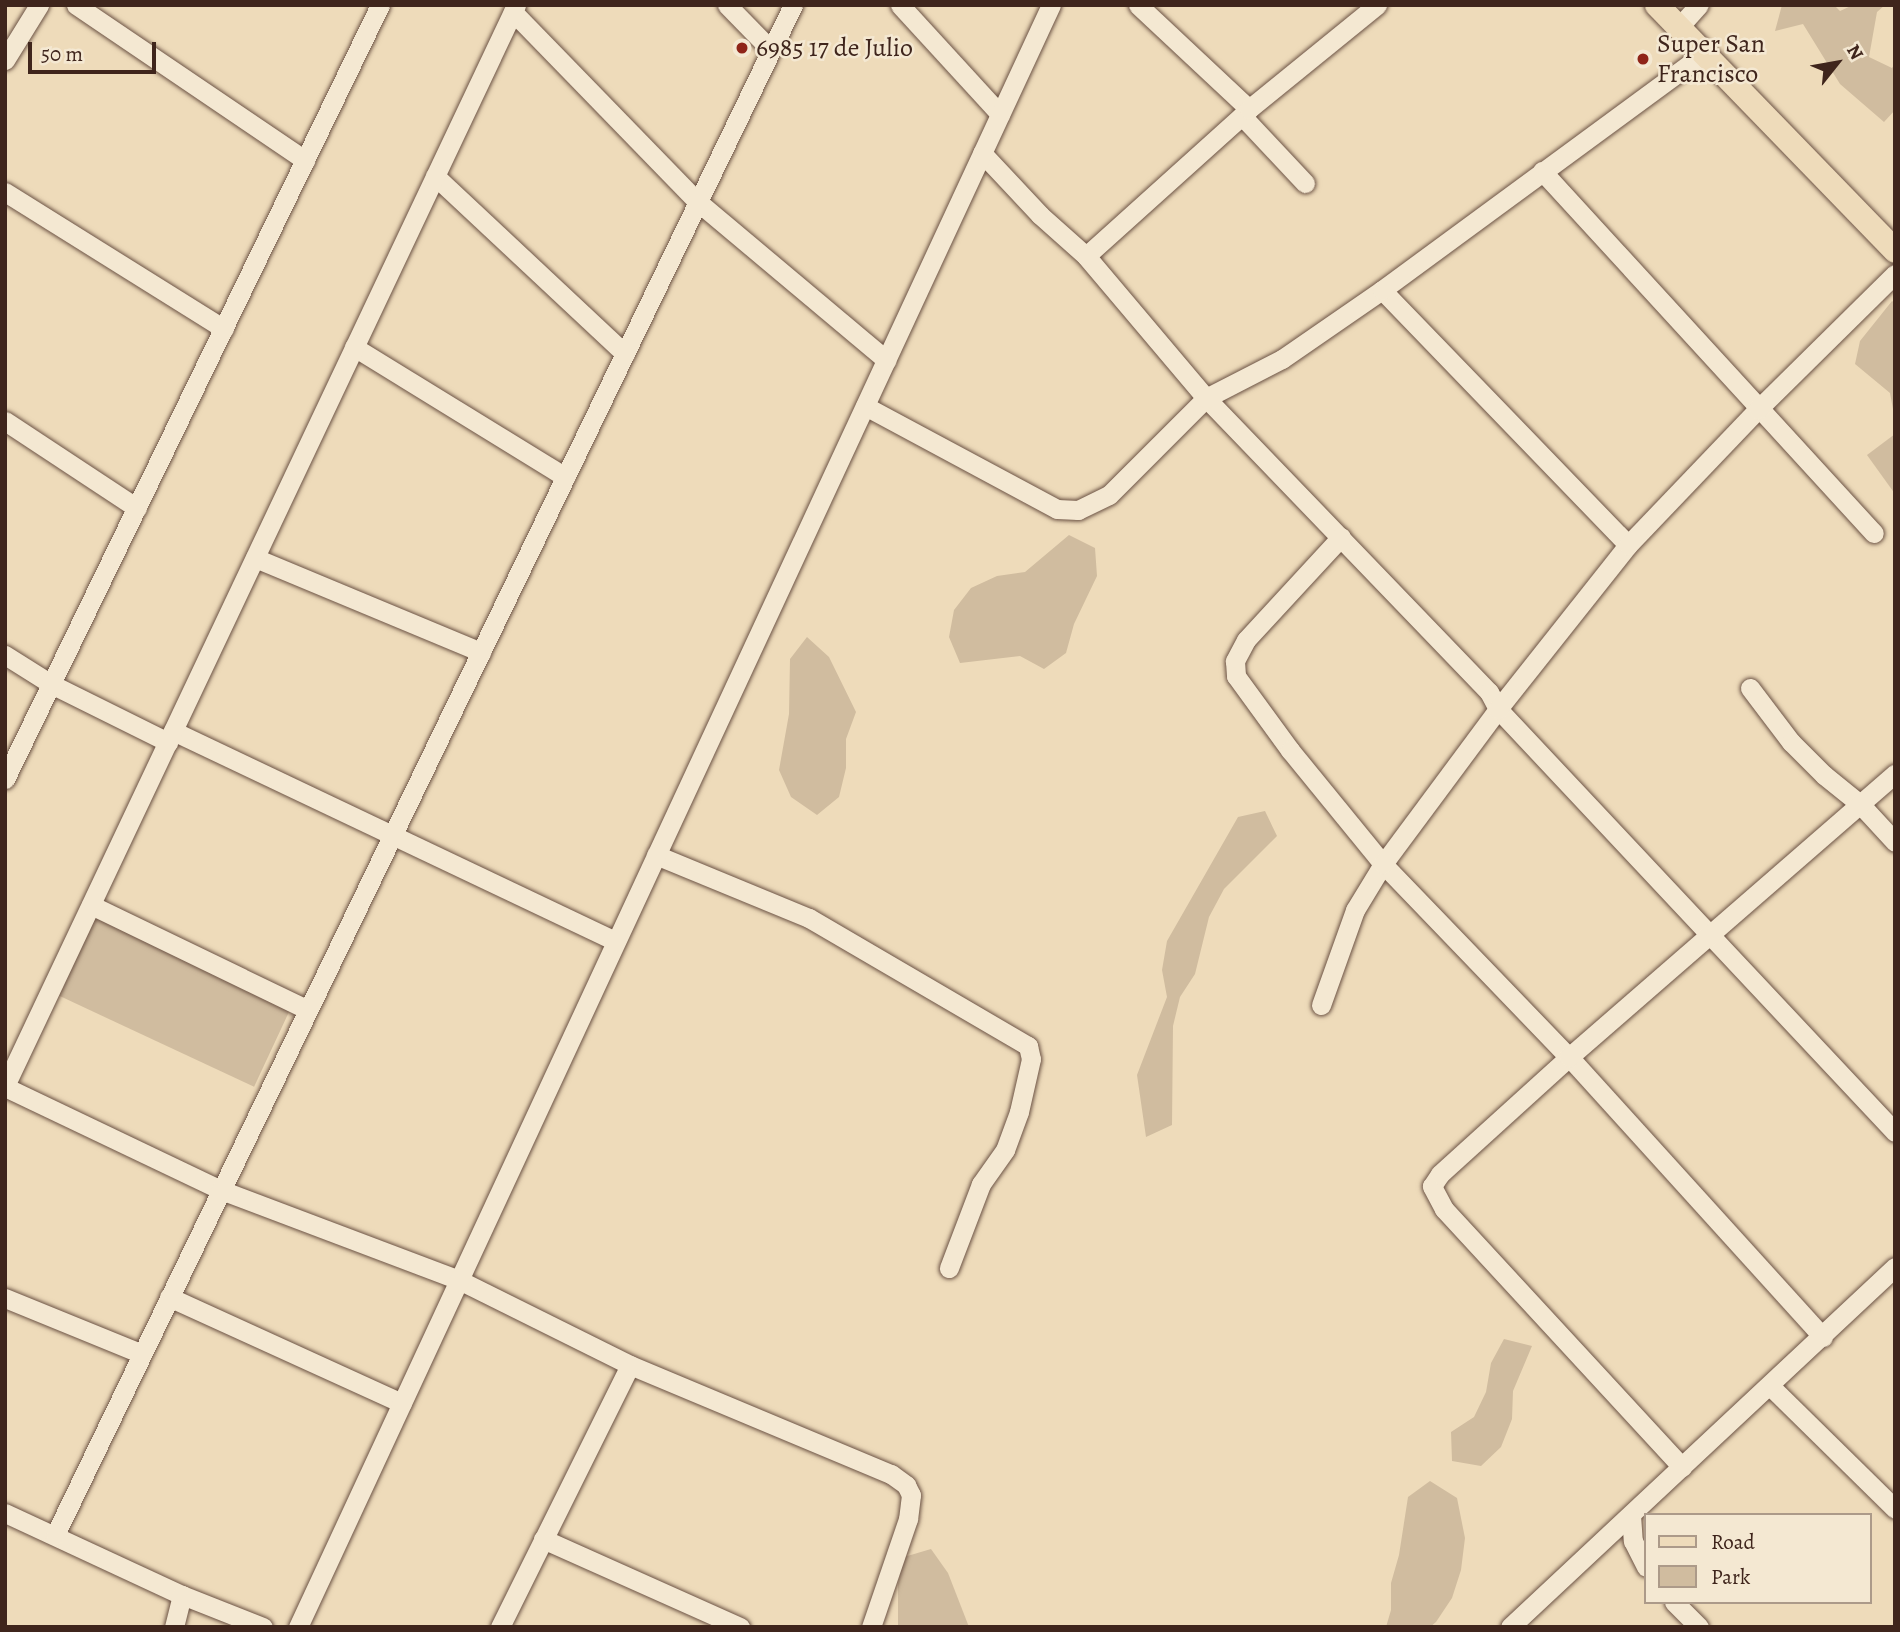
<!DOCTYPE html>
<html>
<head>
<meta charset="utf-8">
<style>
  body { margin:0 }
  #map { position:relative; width:1900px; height:1632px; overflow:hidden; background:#eedbba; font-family:Alegreya,serif }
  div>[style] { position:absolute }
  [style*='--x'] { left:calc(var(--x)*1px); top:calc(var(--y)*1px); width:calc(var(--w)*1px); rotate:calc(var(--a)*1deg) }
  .green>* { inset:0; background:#d0bc9f; transform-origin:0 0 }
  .roads { filter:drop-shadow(0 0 2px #6b5244) drop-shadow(0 0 2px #6b5244) }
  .minor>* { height:19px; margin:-9.5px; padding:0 9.5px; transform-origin:9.5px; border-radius:9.5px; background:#f4e8d2 }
  .major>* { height:24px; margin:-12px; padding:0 12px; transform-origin:12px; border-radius:12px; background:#eedbba }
  .dots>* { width:19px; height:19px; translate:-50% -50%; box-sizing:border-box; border:4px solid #f4e8d2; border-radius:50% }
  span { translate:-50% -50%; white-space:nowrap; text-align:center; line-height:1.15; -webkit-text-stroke:5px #f4e8d2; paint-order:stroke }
  .poi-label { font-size:26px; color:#3f251c }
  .left { translate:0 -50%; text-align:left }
  .frame { position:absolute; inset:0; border:7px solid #3f251c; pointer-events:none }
  .legend { position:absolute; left:1644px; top:1513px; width:228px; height:91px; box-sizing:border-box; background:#f4e8d2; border:2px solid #ac9a89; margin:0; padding:9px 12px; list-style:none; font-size:21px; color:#3f251c }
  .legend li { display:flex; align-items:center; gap:14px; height:35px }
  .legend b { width:35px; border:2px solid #ac9a89 }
  .north { position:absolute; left:1802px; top:28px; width:70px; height:70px; -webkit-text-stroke:5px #f4e8d2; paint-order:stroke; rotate:59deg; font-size:19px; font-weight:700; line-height:28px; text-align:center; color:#3f251c }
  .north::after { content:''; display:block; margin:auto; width:24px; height:32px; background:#3f251c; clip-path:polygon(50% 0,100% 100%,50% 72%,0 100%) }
  .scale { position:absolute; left:28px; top:42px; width:128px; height:32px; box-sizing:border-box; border:4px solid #3f251c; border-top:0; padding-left:9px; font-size:21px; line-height:24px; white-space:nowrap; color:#3f251c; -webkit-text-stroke:5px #f4e8d2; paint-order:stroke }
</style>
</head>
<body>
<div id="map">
  <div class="green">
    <i style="clip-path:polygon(1782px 5px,1834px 5px,1840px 11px,1853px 5px,1885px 5px,1877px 12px,1869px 57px,1892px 68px,1895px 64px,1895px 110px,1884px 122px,1840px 84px,1803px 24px,1775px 31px)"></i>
    <i style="clip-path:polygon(1892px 301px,1895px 303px,1895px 420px,1890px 393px,1855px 364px,1860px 341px)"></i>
    <i style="clip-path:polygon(1895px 434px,1895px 494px,1867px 455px)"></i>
    <i style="clip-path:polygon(1069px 535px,1095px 548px,1097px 576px,1074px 624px,1066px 653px,1044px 669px,1020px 656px,960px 663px,949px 637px,954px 610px,971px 588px,997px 576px,1025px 572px)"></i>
    <i style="clip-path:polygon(807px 637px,829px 657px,856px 712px,846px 739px,846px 768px,839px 797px,817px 815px,791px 797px,779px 770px,789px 714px,790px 659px)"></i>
    <i style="clip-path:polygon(1265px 811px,1277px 836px,1224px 889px,1209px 917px,1195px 974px,1180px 997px,1173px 1026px,1172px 1125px,1146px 1137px,1137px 1075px,1167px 997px,1162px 970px,1167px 941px,1238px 817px)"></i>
    <i style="left:96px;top:917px;width:215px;height:87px;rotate:25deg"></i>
    <i style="clip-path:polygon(1504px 1339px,1532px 1346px,1513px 1391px,1512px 1419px,1501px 1447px,1481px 1466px,1452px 1461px,1451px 1432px,1474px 1417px,1486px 1392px,1491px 1363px)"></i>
    <i style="clip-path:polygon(1430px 1481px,1457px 1498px,1465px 1538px,1461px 1570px,1452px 1598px,1436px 1622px,1430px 1627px,1386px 1627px,1391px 1610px,1391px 1583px,1399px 1555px,1408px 1497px)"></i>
    <i style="clip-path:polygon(931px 1549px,948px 1573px,969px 1627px,898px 1627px,898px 1584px,904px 1557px)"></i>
  </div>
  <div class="roads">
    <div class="minor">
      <i style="--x:76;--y:5;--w:277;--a:34.1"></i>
      <i style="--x:727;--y:5;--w:63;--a:45.6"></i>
      <i style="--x:900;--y:5;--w:148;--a:47.5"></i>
      <i style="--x:1138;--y:5;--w:152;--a:43.1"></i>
      <i style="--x:513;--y:12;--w:265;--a:45.8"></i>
      <i style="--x:698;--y:202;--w:246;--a:40"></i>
      <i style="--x:1678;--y:28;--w:31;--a:-48"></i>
      <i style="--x:5;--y:60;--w:65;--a:-58.3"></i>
      <i style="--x:1242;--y:116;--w:92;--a:46.8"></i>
      <i style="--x:982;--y:153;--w:85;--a:46.9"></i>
      <i style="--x:1040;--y:215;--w:62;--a:41.7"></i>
      <i style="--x:1086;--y:256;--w:186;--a:49.8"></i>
      <i style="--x:1206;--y:398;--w:408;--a:46.1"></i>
      <i style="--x:1489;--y:692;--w:19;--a:62"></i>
      <i style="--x:1498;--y:709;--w:580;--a:46.82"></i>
      <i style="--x:1542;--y:171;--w:491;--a:47.5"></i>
      <i style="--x:435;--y:176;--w:260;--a:43.1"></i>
      <i style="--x:5;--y:192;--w:258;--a:32"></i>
      <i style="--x:1086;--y:256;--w:219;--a:-42"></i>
      <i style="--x:1249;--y:109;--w:165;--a:-39.1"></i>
      <i style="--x:1382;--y:290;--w:354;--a:46"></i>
      <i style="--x:354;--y:347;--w:248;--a:31.6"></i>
      <i style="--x:865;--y:406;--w:218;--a:28.2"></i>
      <i style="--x:1057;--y:509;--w:21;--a:3"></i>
      <i style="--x:1078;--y:510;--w:34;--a:-26"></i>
      <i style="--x:1109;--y:495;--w:137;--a:-45"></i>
      <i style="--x:1206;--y:398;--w:85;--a:-27.2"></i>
      <i style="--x:1282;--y:359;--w:121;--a:-34.6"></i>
      <i style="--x:1382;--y:290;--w:398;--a:-36.3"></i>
      <i style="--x:5;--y:421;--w:158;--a:33.4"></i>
      <i style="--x:1341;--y:537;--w:140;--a:132.7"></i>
      <i style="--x:1246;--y:640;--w:24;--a:118"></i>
      <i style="--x:1235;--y:661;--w:15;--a:86"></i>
      <i style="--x:1236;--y:676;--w:92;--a:53.9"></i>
      <i style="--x:1290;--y:750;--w:147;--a:50.8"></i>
      <i style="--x:1383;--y:864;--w:268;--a:46.1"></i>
      <i style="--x:1569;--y:1057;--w:378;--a:47.8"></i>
      <i style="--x:255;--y:558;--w:245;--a:22.6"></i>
      <i style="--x:5;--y:655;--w:54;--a:32.2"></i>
      <i style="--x:51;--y:684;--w:131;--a:26.4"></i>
      <i style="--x:1750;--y:688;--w:68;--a:52.8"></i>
      <i style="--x:1791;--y:742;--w:47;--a:45"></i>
      <i style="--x:1824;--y:775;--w:48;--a:39"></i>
      <i style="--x:1861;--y:805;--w:50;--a:47.4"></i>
      <i style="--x:173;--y:731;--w:490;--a:25.4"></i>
      <i style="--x:5;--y:779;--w:860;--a:-64.15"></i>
      <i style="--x:656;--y:855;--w:165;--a:22.4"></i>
      <i style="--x:809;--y:918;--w:254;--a:30.3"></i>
      <i style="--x:1028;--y:1046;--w:13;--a:77"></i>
      <i style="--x:1031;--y:1059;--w:54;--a:102.8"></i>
      <i style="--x:1019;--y:1112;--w:40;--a:110.2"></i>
      <i style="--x:1005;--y:1150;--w:42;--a:125.2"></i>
      <i style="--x:981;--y:1184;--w:90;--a:110.9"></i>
      <i style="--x:91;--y:905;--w:241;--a:25.8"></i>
      <i style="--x:1321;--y:1005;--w:101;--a:-70.3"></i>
      <i style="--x:1355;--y:910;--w:54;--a:-58.7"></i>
      <i style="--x:1383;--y:864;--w:193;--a:-53.4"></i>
      <i style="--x:1498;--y:709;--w:209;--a:-51.6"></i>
      <i style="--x:1628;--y:545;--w:188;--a:-46.3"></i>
      <i style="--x:1758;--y:409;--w:192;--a:-44.6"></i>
      <i style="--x:5;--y:1086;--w:1196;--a:-64.7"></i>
      <i style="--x:5;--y:1087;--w:239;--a:25.5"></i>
      <i style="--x:221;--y:1190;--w:254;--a:20.7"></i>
      <i style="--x:459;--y:1280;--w:191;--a:26.4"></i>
      <i style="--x:630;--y:1365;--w:283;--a:22.7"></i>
      <i style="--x:891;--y:1474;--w:19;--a:36"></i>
      <i style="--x:906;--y:1485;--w:11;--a:63"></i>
      <i style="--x:911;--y:1495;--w:24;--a:97"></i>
      <i style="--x:908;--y:1519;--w:114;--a:108.9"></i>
      <i style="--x:169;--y:1297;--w:256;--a:24.5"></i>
      <i style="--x:5;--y:1298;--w:148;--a:22.2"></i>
      <i style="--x:1770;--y:1386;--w:175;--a:44.5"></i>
      <i style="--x:1682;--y:1467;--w:351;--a:-132.7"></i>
      <i style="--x:1444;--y:1209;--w:26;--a:-118"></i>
      <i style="--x:1432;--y:1186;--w:14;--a:-56"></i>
      <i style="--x:1440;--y:1174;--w:174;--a:-42.2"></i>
      <i style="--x:1569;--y:1057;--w:432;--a:-41"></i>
      <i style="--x:5;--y:1513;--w:195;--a:24.9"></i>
      <i style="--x:182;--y:1595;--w:87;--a:21.6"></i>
      <i style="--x:1631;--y:1515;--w:26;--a:86"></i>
      <i style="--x:1633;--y:1541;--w:29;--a:63"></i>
      <i style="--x:55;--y:1535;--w:1699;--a:-64.25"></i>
      <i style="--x:543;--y:1539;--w:216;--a:24.1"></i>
      <i style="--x:1674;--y:1602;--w:35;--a:45"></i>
      <i style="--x:174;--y:1627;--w:33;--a:-76"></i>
      <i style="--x:298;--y:1627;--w:1788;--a:-65.1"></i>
      <i style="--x:500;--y:1627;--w:292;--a:-63.6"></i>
      <i style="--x:1510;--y:1627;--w:527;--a:-43.08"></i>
    </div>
    <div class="major">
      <i style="--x:1657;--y:5;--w:342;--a:45.9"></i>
    </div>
  </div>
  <div class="dots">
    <i style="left:742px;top:48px;background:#8f2418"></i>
    <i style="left:1643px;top:59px;background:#8f2418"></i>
  </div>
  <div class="poi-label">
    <span class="left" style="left:1657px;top:59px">Super San<br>Francisco</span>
    <span class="left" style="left:756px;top:48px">6985 17 de Julio</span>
  </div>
  <div class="frame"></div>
  <ul class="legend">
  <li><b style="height:9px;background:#eedbba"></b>Road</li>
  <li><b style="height:19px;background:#d0bc9f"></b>Park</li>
  </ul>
  <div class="north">N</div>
  <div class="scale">50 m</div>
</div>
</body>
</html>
